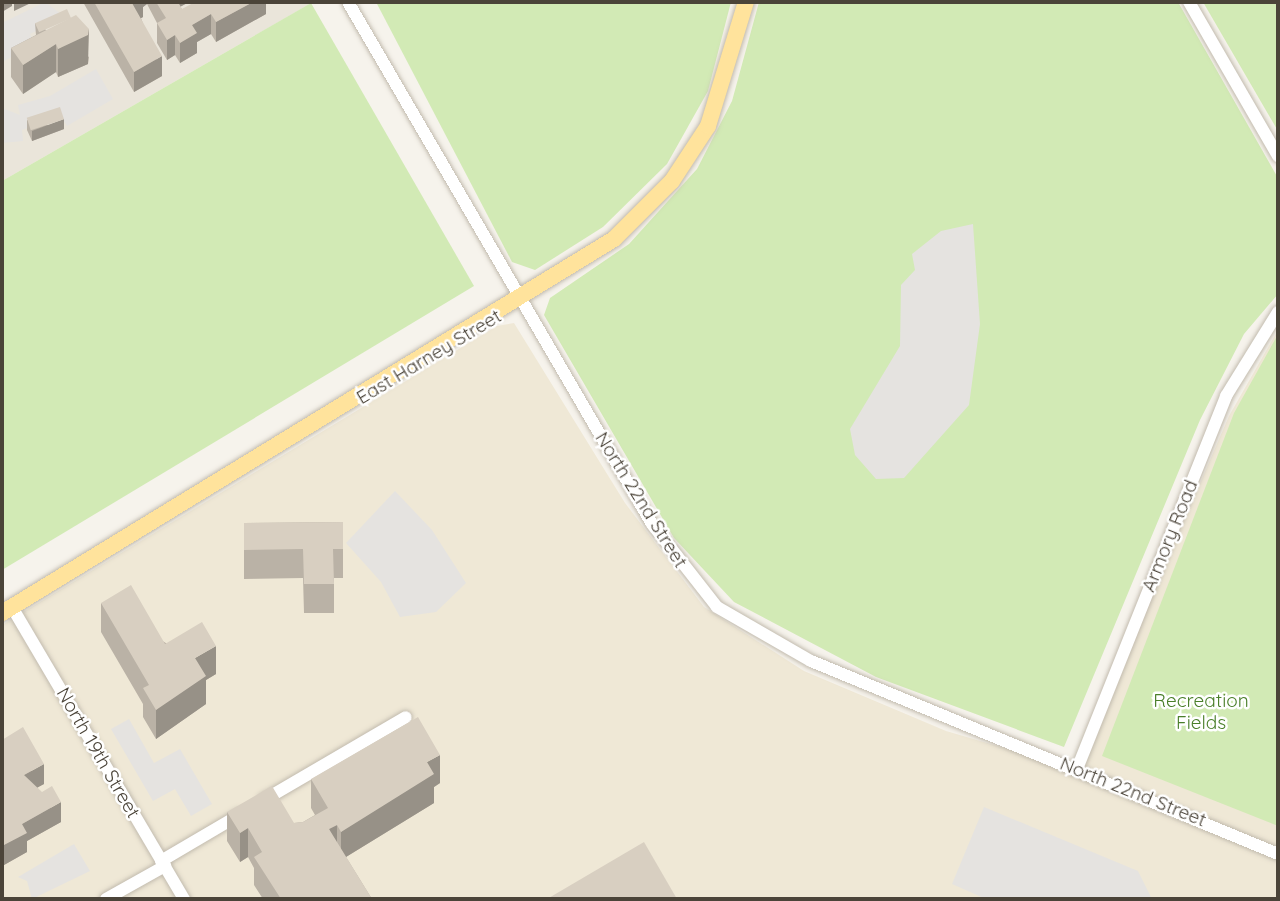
<!DOCTYPE html>
<html>
<head>
<meta charset="utf-8">
<style>
  body { margin:0 }
  #map { position:relative; width:1280px; height:901px; overflow:hidden; background:#f6f3ec; font-family:Quicksand,sans-serif }
  div>[style] { position:absolute }
  [style*='--x'] { left:calc(var(--x)*1px); top:calc(var(--y)*1px); width:calc(var(--w)*1px); rotate:calc(var(--a)*1deg) }
  .residential>* { inset:0; background:#eae5da }
  .education>* { inset:0; background:#efe8d6 }
  .green>* { inset:0; background:#d2eab5 }
  .parking>* { inset:0; background:#e5e3e0 }
  .roads { filter:drop-shadow(0 0 2px #c2bbae) drop-shadow(0 0 2px #c2bbae) }
  .minor>* { height:12px; margin:-6px; padding:0 6px; transform-origin:6px; border-radius:6px; background:#fff }
  .major>* { height:16px; margin:-8px; padding:0 8px; transform-origin:8px; border-radius:8px; background:#ffe39c }
  .wall>* { inset:0; background:#bab2a6 }
  .shaded-wall>* { inset:0; background:#979187 }
  .building>* { inset:0; background:#d8cfc1; transform-origin:0 0 }
  span { translate:-50% -50%; white-space:nowrap; text-align:center; line-height:1.15; -webkit-text-stroke:5px #fff; paint-order:stroke }
  .street-label { font-size:19px; color:#4b4439 }
  .park-label { font-size:19px; color:#4a7f2a }
  .frame { position:absolute; inset:0; border:4px solid #4b4439; pointer-events:none }
</style>
</head>
<body>
<div id="map">
  <div class="residential">
    <i style="clip-path:polygon(2px 2px,313px 2px,2px 181px)"></i>
  </div>
  <div class="education">
    <i style="clip-path:polygon(514px 323px,625px 503px,704px 607px,804px 671px,946px 731px,1077px 769px,1229px 416px,1278px 330px,1278px 899px,2px 899px,2px 625px,497px 326px)"></i>
  </div>
  <div class="green">
    <i style="clip-path:polygon(376px 2px,731px 2px,708px 91px,667px 164px,603px 227px,535px 270px,512px 262px)"></i>
    <i style="clip-path:polygon(759px 2px,1178px 2px,1278px 178px,1278px 294px,1244px 334px,1200px 420px,1064px 747px,876px 677px,734px 602px,674px 538px,544px 315px,550px 298px,629px 244px,697px 169px,732px 101px)"></i>
    <i style="clip-path:polygon(1203px 2px,1278px 2px,1278px 131px)"></i>
    <i style="clip-path:polygon(311px 3px,474px 286px,2px 570px,2px 181px)"></i>
    <i style="clip-path:polygon(1277px 336px,1278px 337px,1278px 826px,1102px 756px,1234px 413px)"></i>
  </div>
  <div class="parking">
    <i style="clip-path:polygon(45px 2px,65px 17px,30px 34px,35px 45px,4px 61px,2px 23px)"></i>
    <i style="clip-path:polygon(96px 69px,113px 99px,67px 126px,61px 116px,22px 130px,23px 141px,2px 143px,2px 108px,20px 115px,18px 105px,50px 96px)"></i>
    <i style="clip-path:polygon(973px 224px,980px 324px,969px 405px,904px 478px,876px 479px,855px 455px,850px 429px,900px 346px,901px 285px,915px 270px,912px 254px,941px 231px)"></i>
    <i style="clip-path:polygon(395px 491px,432px 530px,466px 583px,436px 612px,400px 617px,381px 582px,346px 543px)"></i>
    <i style="clip-path:polygon(129px 719px,154px 763px,180px 749px,212px 804px,191px 816px,175px 789px,153px 801px,111px 729px)"></i>
    <i style="clip-path:polygon(984px 807px,1138px 871px,1152px 899px,986px 899px,952px 884px)"></i>
    <i style="clip-path:polygon(74px 844px,90px 871px,32px 899px,27px 881px,18px 877px)"></i>
  </div>
  <div class="roads">
    <div class="minor">
      <i style="--x:348;--y:2;--w:604;--a:59.78"></i>
      <i style="--x:652;--y:524;--w:105;--a:51.9"></i>
      <i style="--x:717;--y:607;--w:108;--a:29.9"></i>
      <i style="--x:811;--y:661;--w:505;--a:22.45"></i>
      <i style="--x:1189;--y:2;--w:178;--a:60"></i>
      <i style="--x:12;--y:607;--w:339;--a:59.5"></i>
      <i style="--x:1077;--y:769;--w:402;--a:-68.2"></i>
      <i style="--x:1226;--y:396;--w:99;--a:-58.2"></i>
      <i style="--x:264;--y:800;--w:164;--a:-30.3"></i>
      <i style="--x:161;--y:861;--w:91;--a:-30.5"></i>
      <i style="--x:106;--y:899;--w:68;--a:-29.2"></i>
    </div>
    <div class="major">
      <i style="--x:2;--y:613;--w:717;--a:-31.43"></i>
      <i style="--x:614;--y:239;--w:82;--a:-45"></i>
      <i style="--x:672;--y:181;--w:66;--a:-56.8"></i>
      <i style="--x:708;--y:126;--w:130;--a:-73"></i>
    </div>
  </div>
  <div class="wall">
    <i style="clip-path:polygon(83px 2px,189px 2px,180px 7px,182px 9px,266px 2px,266px 14px,216px 42px,211px 34px,197px 42px,197px 53px,180px 63px,175px 55px,167px 60px,157px 43px,157px 23px,147px 4px,143px 7px,143px 17px,141px 18px,162px 76px,134px 92px)"></i>
    <i style="clip-path:polygon(35px 23px,89px 57px,88px 64px,58px 77px,56px 72px,23px 94px,11px 77px,11px 48px,36px 35px)"></i>
    <i style="clip-path:polygon(27px 120px,64px 129px,32px 141px,27px 130px)"></i>
    <i style="clip-path:polygon(343px 522px,343px 578px,334px 578px,334px 613px,304px 613px,303px 578px,244px 579px,244px 523px)"></i>
    <i style="clip-path:polygon(101px 603px,216px 674px,206px 680px,206px 704px,156px 739px,143px 717px,143px 704px,101px 632px)"></i>
    <i style="clip-path:polygon(2px 740px,44px 784px,37px 787px,61px 822px,27px 841px,27px 852px,4px 865px,2px 860px)"></i>
    <i style="clip-path:polygon(311px 779px,440px 783px,434px 787px,434px 803px,346px 857px,372px 899px,263px 899px,254px 885px,254px 868px,248px 857px,240px 862px,227px 841px,227px 812px,294px 823px,303px 822px,315px 815px,311px 808px)"></i>
  </div>
  <div class="shaded-wall">
    <i style="clip-path:polygon(2px 2px,12px 2px,12px 6px,2px 12px)"></i>
    <i style="clip-path:polygon(14px 2px,33px 2px,14px 11px)"></i>
    <i style="clip-path:polygon(135px 2px,147px 2px,147px 4px,143px 7px,143px 17px,132px 23px,132px 3px)"></i>
    <i style="clip-path:polygon(172px 2px,189px 2px,172px 11px)"></i>
    <i style="clip-path:polygon(253px 2px,266px 2px,266px 14px,216px 42px,216px 22px)"></i>
    <i style="clip-path:polygon(211px 14px,211px 34px,197px 42px,197px 53px,180px 63px,180px 43px,192px 25px)"></i>
    <i style="clip-path:polygon(89px 29px,88px 64px,58px 77px,58px 49px)"></i>
    <i style="clip-path:polygon(175px 35px,175px 55px,167px 60px,167px 40px)"></i>
    <i style="clip-path:polygon(56px 44px,56px 72px,23px 94px,23px 65px)"></i>
    <i style="clip-path:polygon(162px 56px,162px 76px,134px 92px,134px 72px)"></i>
    <i style="clip-path:polygon(64px 119px,64px 129px,32px 141px,32px 131px)"></i>
    <i style="clip-path:polygon(216px 646px,216px 674px,206px 680px,206px 704px,156px 739px,156px 710px,195px 658px)"></i>
    <i style="clip-path:polygon(440px 755px,440px 783px,434px 787px,434px 803px,341px 860px,341px 832px,427px 762px)"></i>
    <i style="clip-path:polygon(44px 764px,44px 784px,24px 795px,24px 775px)"></i>
    <i style="clip-path:polygon(61px 802px,61px 822px,27px 841px,27px 852px,4px 865px,4px 845px,22px 824px)"></i>
    <i style="clip-path:polygon(337px 825px,337px 854px,329px 829px)"></i>
    <i style="clip-path:polygon(248px 828px,248px 857px,240px 862px,240px 833px)"></i>
  </div>
  <div class="building">
    <i style="clip-path:polygon(94px 2px,135px 2px,132px 3px,162px 56px,134px 72px)"></i>
    <i style="clip-path:polygon(156px 2px,178px 2px,182px 9px,195px 2px,253px 2px,216px 22px,211px 14px,192px 25px,197px 33px,180px 43px,175px 35px,167px 40px,157px 23px,166px 18px)"></i>
    <i style="left:67px;top:9px;width:10px;height:35px;rotate:66deg"></i>
    <i style="clip-path:polygon(76px 15px,89px 29px,88px 35px,58px 49px,56px 44px,23px 65px,11px 48px)"></i>
    <i style="left:60px;top:107px;width:13px;height:35px;rotate:72deg"></i>
    <i style="clip-path:polygon(343px 522px,343px 549px,333px 549px,334px 584px,304px 584px,303px 549px,244px 550px,244px 523px)"></i>
    <i style="clip-path:polygon(131px 585px,165px 644px,202px 622px,216px 646px,195px 658px,206px 676px,156px 710px,143px 688px,149px 685px,101px 603px)"></i>
    <i style="clip-path:polygon(418px 717px,440px 755px,427px 762px,434px 774px,341px 832px,337px 825px,329px 829px,372px 899px,281px 899px,254px 857px,262px 852px,248px 828px,240px 833px,227px 812px,272px 786px,294px 823px,303px 822px,328px 808px,311px 779px)"></i>
    <i style="clip-path:polygon(23px 727px,44px 764px,24px 775px,42px 792px,52px 786px,61px 802px,22px 824px,27px 833px,4px 845px,2px 840px,2px 740px)"></i>
    <i style="clip-path:polygon(644px 842px,677px 899px,547px 899px)"></i>
  </div>
  <div class="street-label">
    <span style="left:429px;top:357px;rotate:-31deg">East Harney Street</span>
    <span style="left:641px;top:500px;rotate:58deg">North 22nd Street</span>
    <span style="left:1170px;top:536px;rotate:-68deg">Armory Road</span>
    <span style="left:98px;top:753px;rotate:60deg">North 19th Street</span>
    <span style="left:1133px;top:792px;rotate:22deg">North 22nd Street</span>
  </div>
  <div class="park-label">
    <span style="left:1201px;top:712px">Recreation<br>Fields</span>
  </div>
  <div class="frame"></div>
</div>
</body>
</html>
